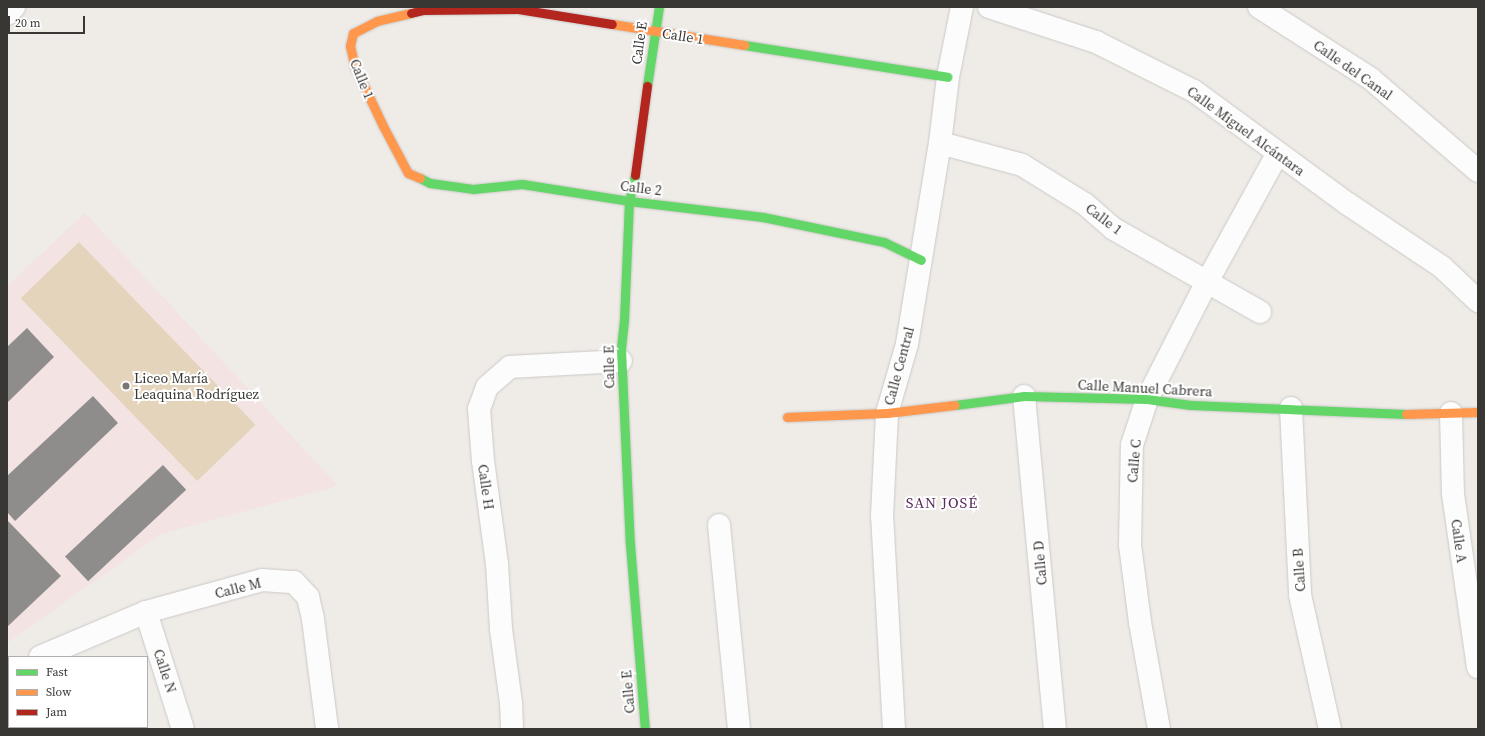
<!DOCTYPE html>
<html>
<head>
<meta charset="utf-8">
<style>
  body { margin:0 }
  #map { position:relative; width:1485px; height:736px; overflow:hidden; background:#efece8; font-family:"Source Serif 4",serif }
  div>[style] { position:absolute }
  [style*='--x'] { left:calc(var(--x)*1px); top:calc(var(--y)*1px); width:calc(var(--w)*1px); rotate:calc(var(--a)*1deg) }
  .education>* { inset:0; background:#f3e3e3 }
  .green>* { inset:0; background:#e4d4bc; transform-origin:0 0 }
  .building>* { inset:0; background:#8f8d8b; transform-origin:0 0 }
  .roads { filter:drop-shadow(0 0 1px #cbc9c6) drop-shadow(0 0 1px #cbc9c6) }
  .street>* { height:22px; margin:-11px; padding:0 11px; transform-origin:11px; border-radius:11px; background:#fdfcfc }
  .fast>* { height:9px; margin:-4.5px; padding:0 4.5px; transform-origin:4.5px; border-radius:4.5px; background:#63d668 }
  .slow>* { height:9px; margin:-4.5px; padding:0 4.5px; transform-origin:4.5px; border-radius:4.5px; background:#ff974d }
  .jam>* { height:9px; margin:-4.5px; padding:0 4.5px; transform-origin:4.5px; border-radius:4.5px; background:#b3261e }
  .dots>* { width:11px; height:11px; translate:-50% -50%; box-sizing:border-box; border:2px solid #fff; border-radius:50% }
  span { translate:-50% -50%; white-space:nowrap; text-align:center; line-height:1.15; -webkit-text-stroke:4px #fff; paint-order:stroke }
  .street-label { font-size:14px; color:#393734 }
  .poi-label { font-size:14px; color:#393734 }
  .left { translate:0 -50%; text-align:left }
  .neighbourhood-label { font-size:15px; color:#58285a; letter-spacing:1px }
  .frame { position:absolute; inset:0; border:8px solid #393734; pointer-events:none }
  .legend { position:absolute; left:8px; top:656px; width:140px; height:72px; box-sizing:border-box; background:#fff; border:1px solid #b0afae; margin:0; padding:5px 7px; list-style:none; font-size:12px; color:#393734 }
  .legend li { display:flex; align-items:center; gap:8px; height:20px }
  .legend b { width:20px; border:1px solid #b0afae }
  .scale { position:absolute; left:8px; top:16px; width:77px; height:18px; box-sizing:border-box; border:2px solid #393734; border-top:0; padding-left:5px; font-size:12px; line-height:14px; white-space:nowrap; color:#393734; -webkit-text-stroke:3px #fff; paint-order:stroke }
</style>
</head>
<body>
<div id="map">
  <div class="education">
    <i style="clip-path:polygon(85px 213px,338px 486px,161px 534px,7px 643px,7px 286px)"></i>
  </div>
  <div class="green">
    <i style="left:79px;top:242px;width:254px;height:81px;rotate:46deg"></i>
  </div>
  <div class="building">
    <i style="clip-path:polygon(27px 328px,54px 357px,7px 403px,7px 347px)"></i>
    <i style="clip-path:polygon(93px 396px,118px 423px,15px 521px,7px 512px,7px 476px)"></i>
    <i style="left:163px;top:465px;width:34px;height:134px;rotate:47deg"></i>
    <i style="clip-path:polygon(8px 521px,61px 576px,7px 627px,7px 522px)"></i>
  </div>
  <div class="roads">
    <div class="street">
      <i style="--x:989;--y:7;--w:113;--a:18.1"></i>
      <i style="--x:1096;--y:42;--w:110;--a:26.6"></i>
      <i style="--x:1194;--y:91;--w:191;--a:36.3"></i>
      <i style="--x:1348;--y:204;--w:113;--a:33.8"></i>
      <i style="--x:1442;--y:267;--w:50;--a:43.4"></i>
      <i style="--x:1259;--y:7;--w:133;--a:32.7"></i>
      <i style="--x:1371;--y:79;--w:141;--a:40.7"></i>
      <i style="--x:7;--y:14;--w:10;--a:-45"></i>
      <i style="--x:940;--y:143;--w:85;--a:15"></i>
      <i style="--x:1022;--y:165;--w:74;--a:31.8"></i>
      <i style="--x:1085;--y:204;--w:38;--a:41"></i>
      <i style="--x:1114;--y:229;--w:168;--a:29.6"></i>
      <i style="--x:1024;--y:396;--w:334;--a:84.7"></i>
      <i style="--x:1291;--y:408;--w:187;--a:87.2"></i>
      <i style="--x:1300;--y:595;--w:137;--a:77.4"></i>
      <i style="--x:1451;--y:413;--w:81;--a:88.6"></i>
      <i style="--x:1453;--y:494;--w:175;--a:81.8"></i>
      <i style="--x:719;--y:525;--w:205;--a:84.4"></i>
      <i style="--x:146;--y:612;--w:123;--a:72.5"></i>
      <i style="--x:40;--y:657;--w:115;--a:-23"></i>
      <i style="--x:146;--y:612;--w:120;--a:-15.4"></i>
      <i style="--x:262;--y:580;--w:32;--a:4"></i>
      <i style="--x:294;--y:582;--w:21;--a:47"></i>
      <i style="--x:308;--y:597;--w:23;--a:77"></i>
      <i style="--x:313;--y:619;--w:111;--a:82.7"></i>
      <i style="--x:7;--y:671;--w:2;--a:-27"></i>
      <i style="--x:512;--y:729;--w:26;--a:-92"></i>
      <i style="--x:511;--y:703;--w:75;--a:-97.7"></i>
      <i style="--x:501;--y:629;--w:65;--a:-93.5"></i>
      <i style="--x:497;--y:564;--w:104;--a:-97.7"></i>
      <i style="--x:483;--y:461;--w:52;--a:-94.4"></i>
      <i style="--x:479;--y:409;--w:23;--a:-70"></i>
      <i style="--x:487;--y:387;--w:30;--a:-41"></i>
      <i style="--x:510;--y:367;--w:111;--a:-3.1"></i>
      <i style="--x:894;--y:729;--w:213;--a:-93.2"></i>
      <i style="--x:882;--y:516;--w:103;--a:-87.2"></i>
      <i style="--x:887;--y:413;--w:72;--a:-73.8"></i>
      <i style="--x:907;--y:344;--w:204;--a:-80.7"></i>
      <i style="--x:940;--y:143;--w:66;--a:-83.1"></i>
      <i style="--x:948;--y:77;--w:71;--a:-78.7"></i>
      <i style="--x:1159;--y:729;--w:109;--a:-100.1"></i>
      <i style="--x:1140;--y:622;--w:78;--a:-97.4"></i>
      <i style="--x:1130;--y:545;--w:100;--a:-88.9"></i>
      <i style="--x:1132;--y:445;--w:48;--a:-71.9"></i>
      <i style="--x:1147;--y:399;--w:131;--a:-62.9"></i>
      <i style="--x:1207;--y:282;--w:147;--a:-61.2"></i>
    </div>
    <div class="fast">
      <i style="--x:744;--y:45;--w:206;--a:8.9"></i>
      <i style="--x:647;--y:86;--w:80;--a:-81.4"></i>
      <i style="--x:635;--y:175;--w:27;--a:103"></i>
      <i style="--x:629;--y:201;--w:119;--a:92.4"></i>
      <i style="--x:624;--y:320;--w:29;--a:96"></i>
      <i style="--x:621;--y:349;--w:195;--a:87.4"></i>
      <i style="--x:630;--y:544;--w:186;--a:85.4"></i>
      <i style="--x:420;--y:178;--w:11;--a:27"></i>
      <i style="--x:430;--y:183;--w:43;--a:7.9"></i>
      <i style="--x:473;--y:189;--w:49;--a:-5.8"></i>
      <i style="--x:522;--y:184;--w:108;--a:9"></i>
      <i style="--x:629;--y:201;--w:135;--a:6.8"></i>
      <i style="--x:763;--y:217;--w:124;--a:11.7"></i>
      <i style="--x:884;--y:242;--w:41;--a:25.9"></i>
      <i style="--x:955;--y:405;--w:70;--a:-7.4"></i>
      <i style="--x:1024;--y:396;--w:123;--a:1.4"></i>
      <i style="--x:1147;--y:399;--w:44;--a:7.8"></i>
      <i style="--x:1191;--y:405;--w:215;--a:2.4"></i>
    </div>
    <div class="slow">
      <i style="--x:411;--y:13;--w:35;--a:167"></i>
      <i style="--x:377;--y:21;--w:27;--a:153"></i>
      <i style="--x:353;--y:33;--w:13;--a:103"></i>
      <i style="--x:350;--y:46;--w:22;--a:77"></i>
      <i style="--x:355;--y:67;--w:65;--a:64.6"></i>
      <i style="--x:383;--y:126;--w:53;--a:62"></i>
      <i style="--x:408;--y:173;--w:13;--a:23"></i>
      <i style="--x:612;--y:24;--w:134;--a:9"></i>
      <i style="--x:1406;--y:414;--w:72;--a:-1.6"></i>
      <i style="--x:787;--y:417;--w:100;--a:-2.3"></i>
      <i style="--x:887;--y:413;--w:68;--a:-6.7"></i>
    </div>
    <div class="jam">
      <i style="--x:411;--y:13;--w:12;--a:-14"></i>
      <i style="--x:423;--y:10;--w:95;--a:-0.6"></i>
      <i style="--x:518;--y:9;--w:95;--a:9.1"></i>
      <i style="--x:635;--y:175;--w:90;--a:-82.3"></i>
    </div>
  </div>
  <div class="dots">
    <i style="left:126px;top:386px;background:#797673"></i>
  </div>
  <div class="street-label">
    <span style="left:683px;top:36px;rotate:9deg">Calle 1</span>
    <span style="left:639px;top:43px;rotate:-82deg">Calle E</span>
    <span style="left:1353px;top:70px;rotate:35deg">Calle del Canal</span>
    <span style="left:362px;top:79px;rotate:68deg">Calle 1</span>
    <span style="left:1246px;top:131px;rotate:36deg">Calle Miguel Alcántara</span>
    <span style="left:641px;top:188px;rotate:7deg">Calle 2</span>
    <span style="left:1104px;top:219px;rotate:37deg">Calle 1</span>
    <span style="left:899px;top:366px;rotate:-75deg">Calle Central</span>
    <span style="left:609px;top:367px;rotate:-91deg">Calle E</span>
    <span style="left:1145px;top:388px;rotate:3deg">Calle Manuel Cabrera</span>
    <span style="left:1134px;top:461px;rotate:-85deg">Calle C</span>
    <span style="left:486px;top:487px;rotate:82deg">Calle H</span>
    <span style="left:1459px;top:541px;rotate:82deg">Calle A</span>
    <span style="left:1040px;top:563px;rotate:-95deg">Calle D</span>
    <span style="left:1299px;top:570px;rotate:-94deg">Calle B</span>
    <span style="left:238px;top:588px;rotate:-14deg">Calle M</span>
    <span style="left:165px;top:671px;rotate:72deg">Calle N</span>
    <span style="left:628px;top:692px;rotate:-95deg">Calle E</span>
  </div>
  <div class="poi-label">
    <span class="left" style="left:134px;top:386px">Liceo María<br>Leaquina Rodríguez</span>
  </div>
  <div class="neighbourhood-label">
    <span style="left:942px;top:503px">SAN JOSÉ</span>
  </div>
  <div class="frame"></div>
  <ul class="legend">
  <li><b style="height:5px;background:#63d668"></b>Fast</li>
  <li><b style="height:5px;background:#ff974d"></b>Slow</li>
  <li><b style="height:5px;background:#b3261e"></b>Jam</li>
  </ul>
  <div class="scale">20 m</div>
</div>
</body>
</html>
